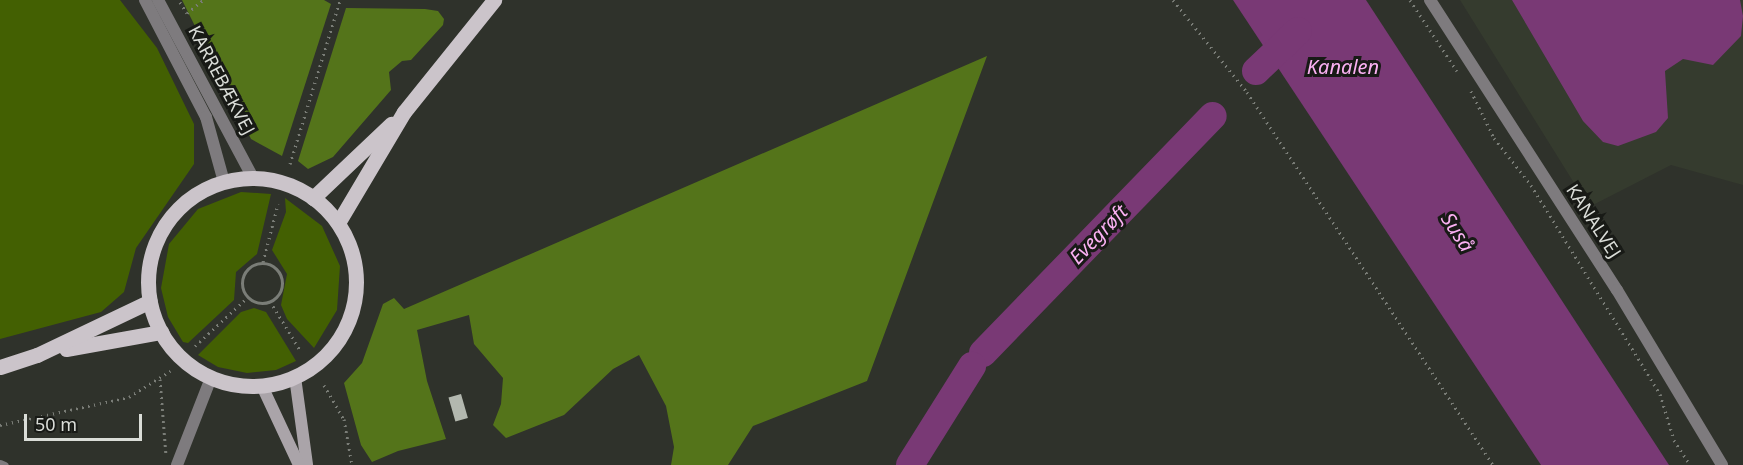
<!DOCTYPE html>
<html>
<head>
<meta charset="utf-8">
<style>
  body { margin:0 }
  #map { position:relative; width:1743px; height:465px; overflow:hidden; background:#2f322b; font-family:"Noto Sans",sans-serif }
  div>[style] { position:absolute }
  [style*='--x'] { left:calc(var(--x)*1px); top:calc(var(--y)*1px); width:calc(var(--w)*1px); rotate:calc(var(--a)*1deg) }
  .built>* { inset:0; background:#353b2e }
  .green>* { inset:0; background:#436002 }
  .forest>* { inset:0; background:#54741a }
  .water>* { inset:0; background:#793975 }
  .river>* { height:28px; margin:-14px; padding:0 14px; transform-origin:14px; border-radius:14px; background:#793975 }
  .building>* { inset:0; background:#b3b8af; transform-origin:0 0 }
  .path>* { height:3px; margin-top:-1.5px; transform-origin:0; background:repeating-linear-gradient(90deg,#7a7d77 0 1.5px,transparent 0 6px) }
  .path>.ring { margin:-1.5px; padding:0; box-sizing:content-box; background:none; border:3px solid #7a7d77; border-radius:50% }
  .service>* { height:7px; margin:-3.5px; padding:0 3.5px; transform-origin:3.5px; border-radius:3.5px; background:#7e7b7e }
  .minor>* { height:12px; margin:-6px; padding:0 6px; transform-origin:6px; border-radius:6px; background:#7e7b7e }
  .tertiary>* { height:12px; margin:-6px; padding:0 6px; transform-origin:6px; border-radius:6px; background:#7e7b7e }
  .secondary>* { height:12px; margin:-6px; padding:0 6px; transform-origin:6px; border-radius:6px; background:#aaa4a9 }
  .primary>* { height:15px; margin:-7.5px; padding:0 7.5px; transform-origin:7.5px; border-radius:7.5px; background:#cbc4ca }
  .primary>.ring { margin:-7.5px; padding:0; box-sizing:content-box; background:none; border:15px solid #cbc4ca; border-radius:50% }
  span { translate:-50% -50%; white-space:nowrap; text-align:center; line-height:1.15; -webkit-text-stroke:6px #181a16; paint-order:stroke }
  .street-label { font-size:18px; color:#daddd8 }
  .water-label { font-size:20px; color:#fbb1f3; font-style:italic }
  .scale { position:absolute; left:24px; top:414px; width:118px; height:27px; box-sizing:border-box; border:3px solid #daddd8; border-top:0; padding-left:8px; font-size:18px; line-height:21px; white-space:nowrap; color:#daddd8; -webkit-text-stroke:4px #181a16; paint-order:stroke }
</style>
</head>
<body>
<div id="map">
  <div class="built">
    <i style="clip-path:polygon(1460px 0,1743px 0,1743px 185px,1671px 165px,1589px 207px)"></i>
  </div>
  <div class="green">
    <i style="clip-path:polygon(0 0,120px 0,157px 48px,194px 124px,194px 164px,136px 248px,124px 292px,101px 312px,0 339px)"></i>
    <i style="clip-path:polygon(241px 192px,271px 194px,257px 254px,236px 272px,234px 300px,188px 343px,183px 342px,168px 317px,161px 288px,169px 244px,198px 209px)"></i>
    <i style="clip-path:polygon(285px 198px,322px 226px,340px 266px,337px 310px,314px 348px,287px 319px,281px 305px,287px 274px,272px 250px,286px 212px)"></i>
    <i style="clip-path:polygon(254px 308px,266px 312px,296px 361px,276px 370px,247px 373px,218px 367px,198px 355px,241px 312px)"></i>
  </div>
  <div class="forest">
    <i style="clip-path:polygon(182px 0,324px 0,331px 4px,282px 156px,251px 139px)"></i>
    <i style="clip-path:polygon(346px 8px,425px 9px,438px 11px,444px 19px,443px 25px,411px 60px,402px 61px,389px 72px,391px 90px,333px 157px,308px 169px,298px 161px)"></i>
    <i style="clip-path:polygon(987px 56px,867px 381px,753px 426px,728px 465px,671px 465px,674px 447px,666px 406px,639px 355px,613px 369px,564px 415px,506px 438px,493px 425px,501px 404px,503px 378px,474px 344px,469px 315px,417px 330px,427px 381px,446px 439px,398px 451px,372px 462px,361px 445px,344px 383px,362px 363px,383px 304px,394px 298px,404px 309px)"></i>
  </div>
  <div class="water">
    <i style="clip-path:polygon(1233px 0,1366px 0,1669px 465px,1541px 465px)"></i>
    <i style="clip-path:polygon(1512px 0,1740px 0,1743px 16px,1741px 36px,1713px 65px,1683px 59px,1665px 71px,1668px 118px,1656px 132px,1618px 146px,1603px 142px,1583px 121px)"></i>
  </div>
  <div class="river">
    <i style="--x:1256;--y:71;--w:58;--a:-43.6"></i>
    <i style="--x:983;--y:353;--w:330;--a:-45.9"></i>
    <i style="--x:910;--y:465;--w:117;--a:-57.9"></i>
  </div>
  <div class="building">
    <i style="left:461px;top:394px;width:25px;height:13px;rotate:74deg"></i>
  </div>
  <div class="path">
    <i style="--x:1173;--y:0;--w:118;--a:51.2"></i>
    <i style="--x:1247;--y:92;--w:447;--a:56.6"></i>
    <i style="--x:1410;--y:0;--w:85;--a:56.5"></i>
    <i style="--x:180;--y:2;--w:13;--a:58"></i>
    <i style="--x:187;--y:13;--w:21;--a:-39"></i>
    <i style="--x:1471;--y:91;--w:52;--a:63.9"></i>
    <i style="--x:1494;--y:138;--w:60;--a:51.8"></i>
    <i style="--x:1531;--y:185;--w:246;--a:58.3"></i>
    <i style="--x:1660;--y:394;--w:48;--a:73.1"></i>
    <i style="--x:1674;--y:440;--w:30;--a:57"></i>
    <i style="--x:290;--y:164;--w:171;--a:-73"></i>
    <i style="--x:263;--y:262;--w:60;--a:-75.5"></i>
    <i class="ring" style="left:242px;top:263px;width:37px;height:37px"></i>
    <i style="--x:270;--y:301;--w:57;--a:58.5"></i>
    <i style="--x:195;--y:346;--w:72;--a:-42.8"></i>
    <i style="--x:160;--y:379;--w:76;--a:85.5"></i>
    <i style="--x:324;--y:385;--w:39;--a:60"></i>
    <i style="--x:344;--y:419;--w:47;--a:80.1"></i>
    <i style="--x:0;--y:425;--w:132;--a:-12.2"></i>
    <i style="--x:129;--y:397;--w:49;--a:-32.4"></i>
  </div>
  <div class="service">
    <i style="--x:0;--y:463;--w:5;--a:22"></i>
  </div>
  <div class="minor">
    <i style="--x:1430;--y:0;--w:345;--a:57.2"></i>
    <i style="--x:1617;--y:290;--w:204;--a:59"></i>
    <i style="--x:177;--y:465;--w:93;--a:-68.7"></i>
  </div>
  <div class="tertiary">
    <i style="--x:145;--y:0;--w:132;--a:62.5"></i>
    <i style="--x:206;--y:117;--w:67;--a:74.5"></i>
    <i style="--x:158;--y:0;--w:202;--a:61.9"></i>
  </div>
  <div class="secondary">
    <i style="--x:295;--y:377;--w:89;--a:82.2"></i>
    <i style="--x:262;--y:386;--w:87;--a:64.9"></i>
  </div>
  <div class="primary">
    <i class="ring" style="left:148px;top:178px;width:193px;height:193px"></i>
    <i style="--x:313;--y:198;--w:108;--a:-43.5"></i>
    <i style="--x:338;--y:223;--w:129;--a:-59.3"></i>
    <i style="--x:404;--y:112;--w:144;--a:-51.2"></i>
    <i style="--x:66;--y:349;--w:97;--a:-10.1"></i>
    <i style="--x:0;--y:367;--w:39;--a:-18"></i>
    <i style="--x:37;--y:355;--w:125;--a:-25.5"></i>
  </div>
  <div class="street-label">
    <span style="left:222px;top:80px;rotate:62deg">KARREBÆKVEJ</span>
    <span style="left:1594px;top:221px;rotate:57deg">KANALVEJ</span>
  </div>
  <div class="water-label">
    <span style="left:1343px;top:66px">Kanalen</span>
    <span style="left:1458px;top:232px;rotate:57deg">Suså</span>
    <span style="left:1098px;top:234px;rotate:-46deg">Evegrøft</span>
  </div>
  <div class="scale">50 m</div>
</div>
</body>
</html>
